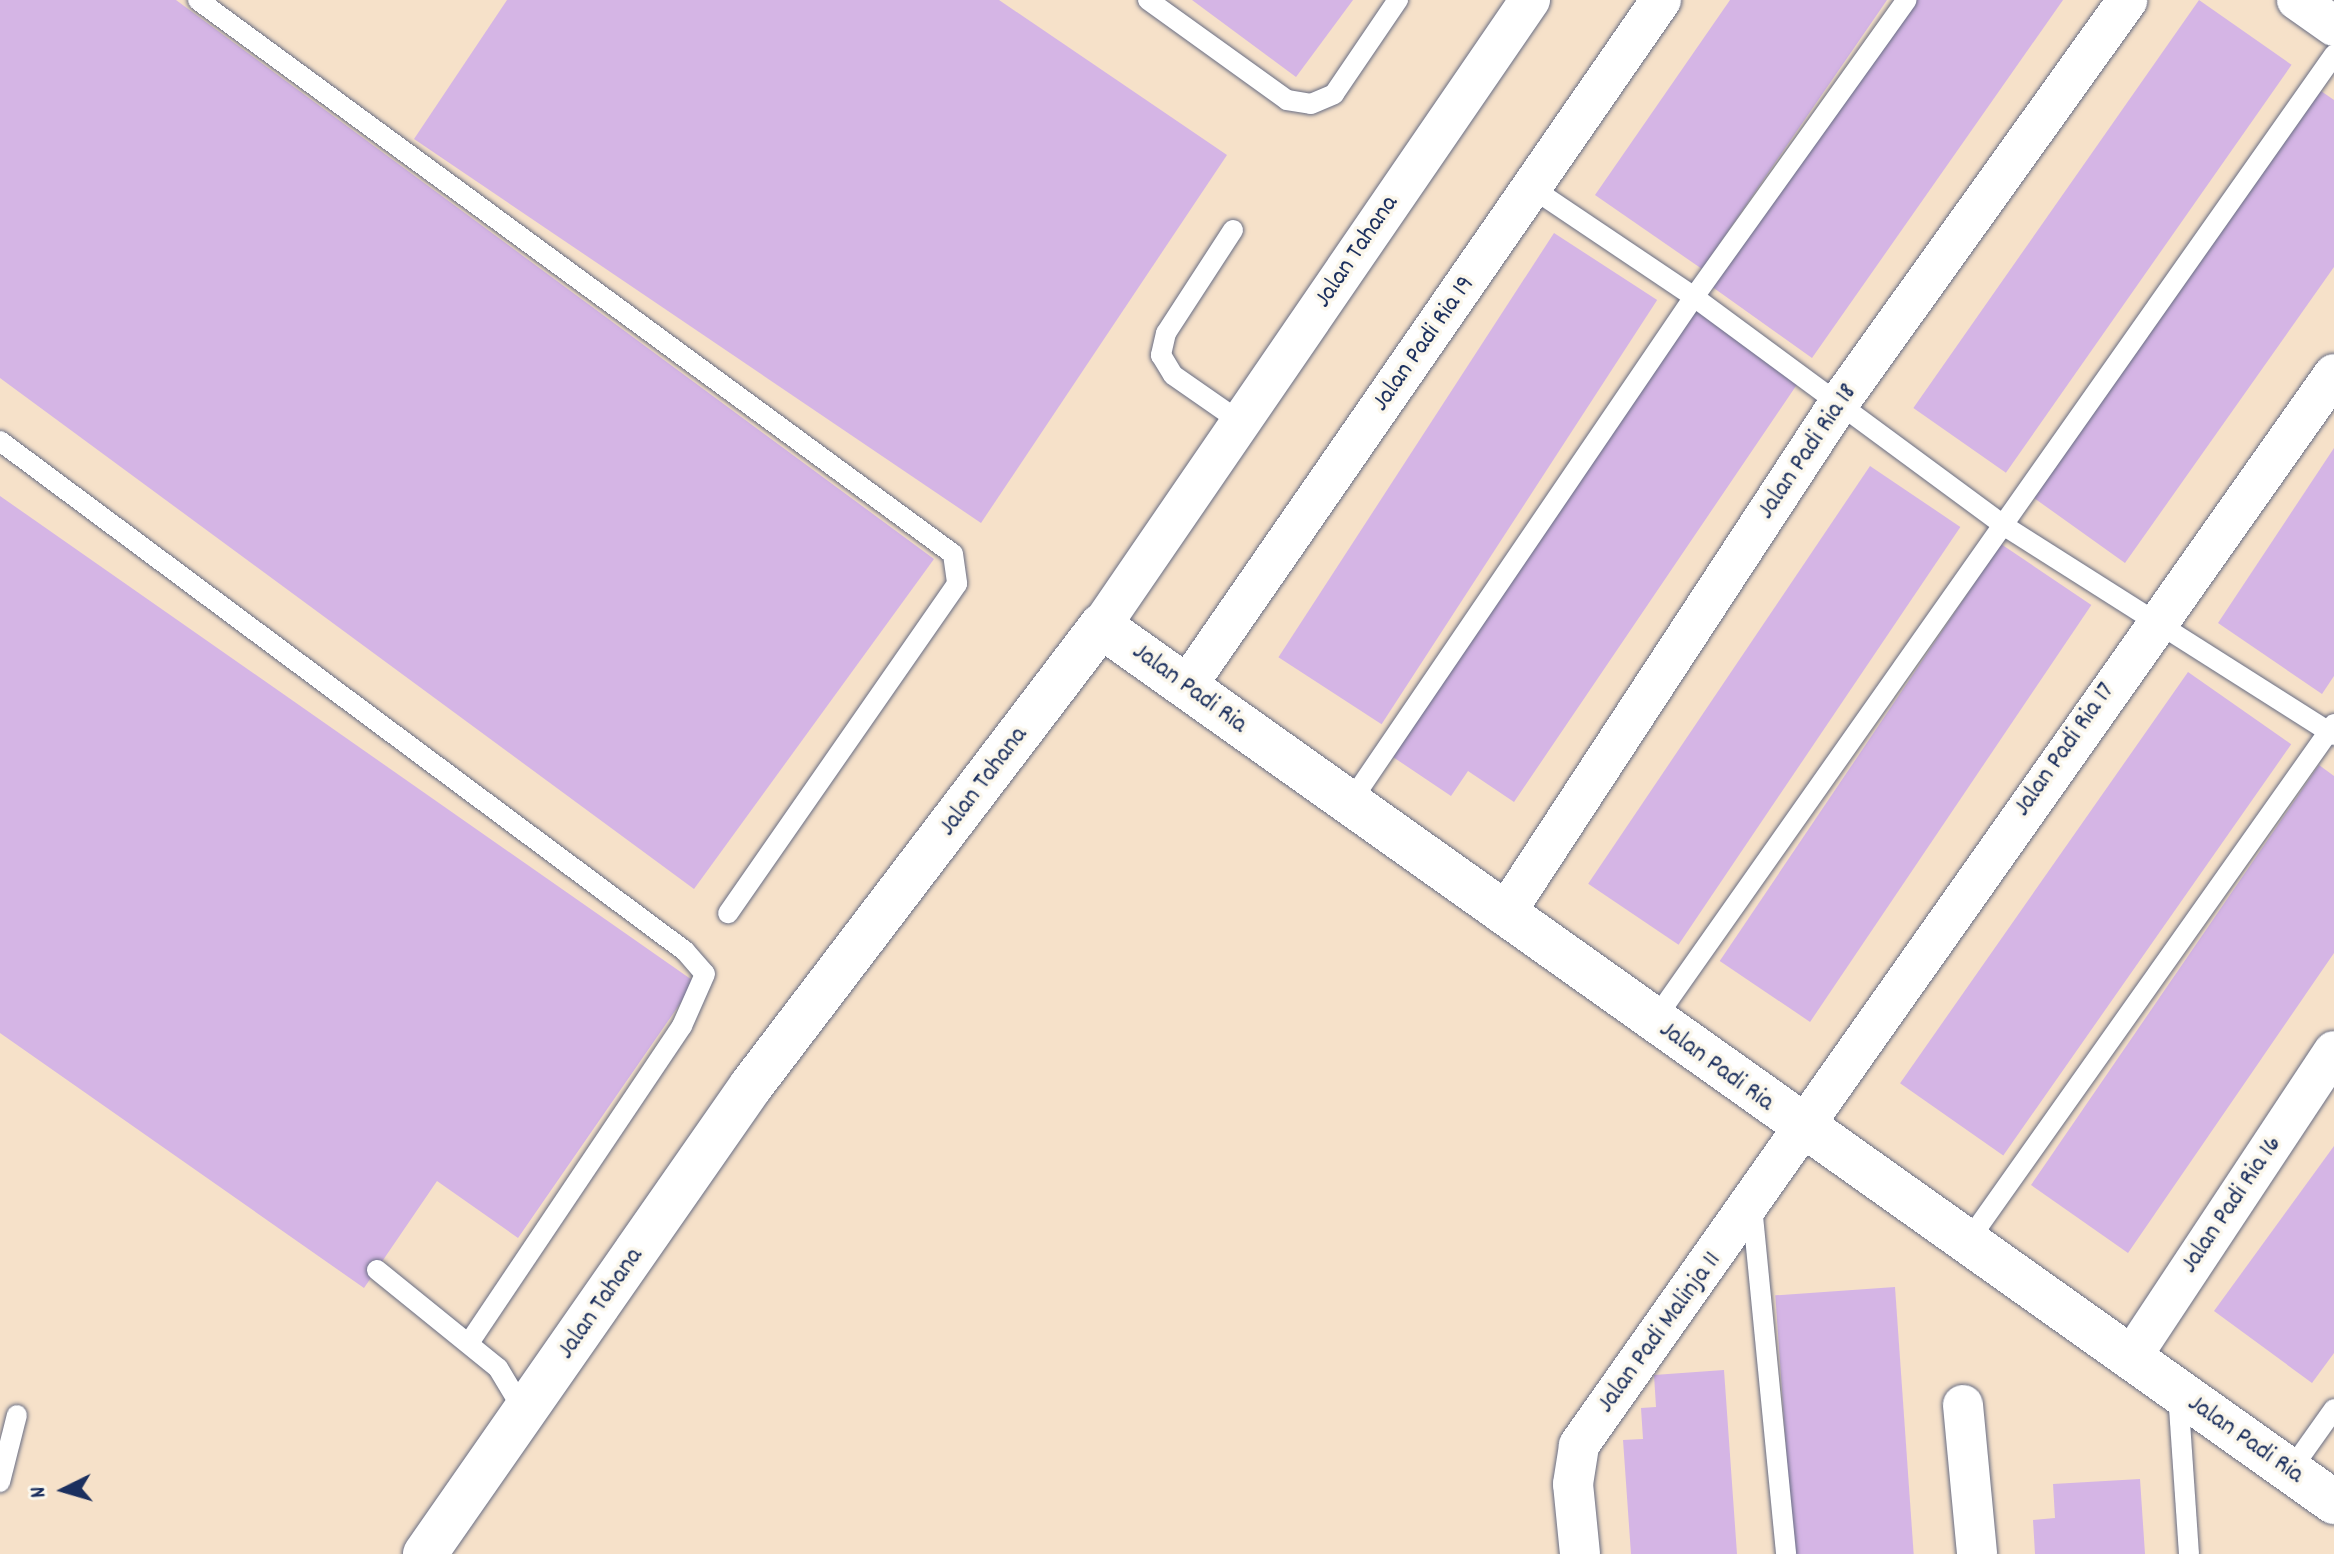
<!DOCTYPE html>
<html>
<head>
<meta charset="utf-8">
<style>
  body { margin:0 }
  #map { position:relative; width:2334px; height:1554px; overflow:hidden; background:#f6e1c9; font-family:Dekko,sans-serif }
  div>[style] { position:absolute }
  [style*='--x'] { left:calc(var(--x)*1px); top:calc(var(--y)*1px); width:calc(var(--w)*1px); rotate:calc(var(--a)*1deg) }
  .building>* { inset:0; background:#d5b5e5; transform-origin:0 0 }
  .roads { filter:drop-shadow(0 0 2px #686d83) drop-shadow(0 0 2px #686d83) }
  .service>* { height:20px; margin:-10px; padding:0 10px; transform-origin:10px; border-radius:10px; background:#fff }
  .minor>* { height:40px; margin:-20px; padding:0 20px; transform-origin:20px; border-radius:20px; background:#fff }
  .tertiary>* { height:44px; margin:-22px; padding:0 22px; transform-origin:22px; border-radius:22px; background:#fff }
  span { translate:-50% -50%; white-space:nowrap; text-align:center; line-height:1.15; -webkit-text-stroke:7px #fbf7ec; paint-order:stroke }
  .street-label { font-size:26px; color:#1b2f5e }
  .north { position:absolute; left:24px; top:1450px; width:80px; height:80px; -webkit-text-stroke:6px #fbf7ec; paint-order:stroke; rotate:265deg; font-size:22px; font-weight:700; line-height:32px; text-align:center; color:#1b2f5e }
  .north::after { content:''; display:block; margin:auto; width:28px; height:36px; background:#1b2f5e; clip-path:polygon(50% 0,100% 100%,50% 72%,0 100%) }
</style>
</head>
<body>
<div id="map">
  <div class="building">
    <i style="clip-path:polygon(0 0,176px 0,934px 559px,694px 889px,0 378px)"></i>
    <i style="clip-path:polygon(507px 0,999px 0,1227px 155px,981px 523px,414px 139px)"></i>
    <i style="clip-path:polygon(1192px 0,1353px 0,1296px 77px)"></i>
    <i style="clip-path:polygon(1730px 0,1887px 0,1702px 269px,1595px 195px)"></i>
    <i style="clip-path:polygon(1912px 0,2063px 0,1812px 358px,1711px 286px)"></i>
    <i style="left:2199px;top:0;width:113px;height:498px;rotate:35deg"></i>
    <i style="clip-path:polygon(2321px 91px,2334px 100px,2334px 267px,2125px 563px,2034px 498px)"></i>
    <i style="left:1554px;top:233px;width:123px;height:506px;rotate:33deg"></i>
    <i style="clip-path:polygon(1696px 308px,1800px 380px,1514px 802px,1468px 771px,1451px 796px,1393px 757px)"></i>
    <i style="clip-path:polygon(2334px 448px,2334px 676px,2322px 694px,2218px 623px)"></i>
    <i style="left:1870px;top:466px;width:109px;height:504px;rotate:34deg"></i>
    <i style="clip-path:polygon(0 496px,695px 982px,518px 1238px,437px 1181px,364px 1288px,0 1033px)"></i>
    <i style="left:2001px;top:544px;width:109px;height:503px;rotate:34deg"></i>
    <i style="left:2188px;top:672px;width:126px;height:502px;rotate:35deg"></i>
    <i style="clip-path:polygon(2319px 765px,2334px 776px,2334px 953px,2128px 1253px,2031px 1185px)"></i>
    <i style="clip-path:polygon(2334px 1146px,2334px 1353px,2312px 1383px,2214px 1311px)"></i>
    <i style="left:1895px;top:1287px;width:268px;height:120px;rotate:86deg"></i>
    <i style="clip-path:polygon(1724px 1370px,1737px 1554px,1631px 1554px,1623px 1440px,1643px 1439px,1641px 1408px,1656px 1407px,1654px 1375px)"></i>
    <i style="clip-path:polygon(2140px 1479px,2145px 1554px,2035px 1554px,2033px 1520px,2055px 1518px,2053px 1484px)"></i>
  </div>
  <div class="roads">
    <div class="service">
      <i style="--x:198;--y:0;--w:936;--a:36.27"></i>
      <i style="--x:953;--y:554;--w:30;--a:82"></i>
      <i style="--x:957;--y:584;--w:401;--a:124.8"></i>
      <i style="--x:1148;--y:0;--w:171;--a:35.7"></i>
      <i style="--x:1287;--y:100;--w:24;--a:9"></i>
      <i style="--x:1311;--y:104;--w:25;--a:-23"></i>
      <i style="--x:1334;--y:94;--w:114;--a:-55.8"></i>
      <i style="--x:1532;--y:188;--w:195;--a:33.9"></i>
      <i style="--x:1694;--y:297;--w:384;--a:36.4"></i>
      <i style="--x:2003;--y:525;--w:392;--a:32.4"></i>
      <i style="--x:1233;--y:230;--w:123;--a:123"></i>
      <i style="--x:1166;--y:333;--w:23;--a:103"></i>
      <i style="--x:1161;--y:355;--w:23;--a:59"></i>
      <i style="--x:1173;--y:375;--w:84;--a:34.8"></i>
      <i style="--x:0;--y:441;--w:854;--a:36.67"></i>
      <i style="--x:685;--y:951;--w:30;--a:49"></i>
      <i style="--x:705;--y:974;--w:57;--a:113.9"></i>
      <i style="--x:682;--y:1026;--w:382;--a:123.9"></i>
      <i style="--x:1349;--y:804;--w:613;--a:-55.77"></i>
      <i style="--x:1694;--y:297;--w:365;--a:-54.4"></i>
      <i style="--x:1653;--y:1022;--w:1183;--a:-54.85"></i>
      <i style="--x:1752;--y:1206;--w:350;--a:84.4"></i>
      <i style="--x:1966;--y:1244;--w:637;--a:-54.71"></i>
      <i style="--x:377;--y:1270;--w:156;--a:39"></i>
      <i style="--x:498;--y:1368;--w:52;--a:59"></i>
      <i style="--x:2178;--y:1393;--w:161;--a:86.1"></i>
      <i style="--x:2290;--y:1471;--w:76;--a:-54.6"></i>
      <i style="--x:0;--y:1482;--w:69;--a:-75.8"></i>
    </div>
    <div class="minor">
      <i style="--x:2297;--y:0;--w:45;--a:35.1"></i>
      <i style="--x:1101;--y:626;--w:759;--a:-55.58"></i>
      <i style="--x:1186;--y:687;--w:835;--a:-55.34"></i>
      <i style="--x:1504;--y:915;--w:612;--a:-56.8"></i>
      <i style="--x:1839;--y:403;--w:495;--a:-54.4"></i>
      <i style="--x:2130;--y:1359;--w:369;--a:-56.5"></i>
      <i style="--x:1963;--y:1405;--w:150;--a:84.6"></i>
      <i style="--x:1580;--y:1554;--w:70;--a:-95.7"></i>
      <i style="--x:1573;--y:1484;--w:39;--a:-81"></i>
      <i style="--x:1579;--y:1445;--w:1310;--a:-54.82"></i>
    </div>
    <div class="tertiary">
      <i style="--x:425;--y:1554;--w:570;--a:-55.14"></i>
      <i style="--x:751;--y:1086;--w:578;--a:-52.73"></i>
      <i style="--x:1101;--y:626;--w:1513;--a:35.39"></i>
    </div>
  </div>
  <div class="street-label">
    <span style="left:1357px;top:252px;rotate:-56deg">Jalan Tahana</span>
    <span style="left:1424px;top:344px;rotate:-55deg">Jalan Padi Ria 19</span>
    <span style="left:1808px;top:452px;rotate:-56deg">Jalan Padi Ria 18</span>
    <span style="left:1189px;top:689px;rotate:36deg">Jalan Padi Ria</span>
    <span style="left:2065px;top:750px;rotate:-55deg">Jalan Padi Ria 17</span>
    <span style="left:984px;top:782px;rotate:-53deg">Jalan Tahana</span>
    <span style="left:1716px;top:1067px;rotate:36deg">Jalan Padi Ria</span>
    <span style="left:2232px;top:1205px;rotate:-56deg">Jalan Padi Ria 16</span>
    <span style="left:601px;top:1304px;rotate:-55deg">Jalan Tahana</span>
    <span style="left:1660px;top:1333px;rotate:-54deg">Jalan Padi Malinja 11</span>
    <span style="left:2245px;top:1440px;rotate:35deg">Jalan Padi Ria</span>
  </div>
  <div class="north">N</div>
</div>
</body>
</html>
